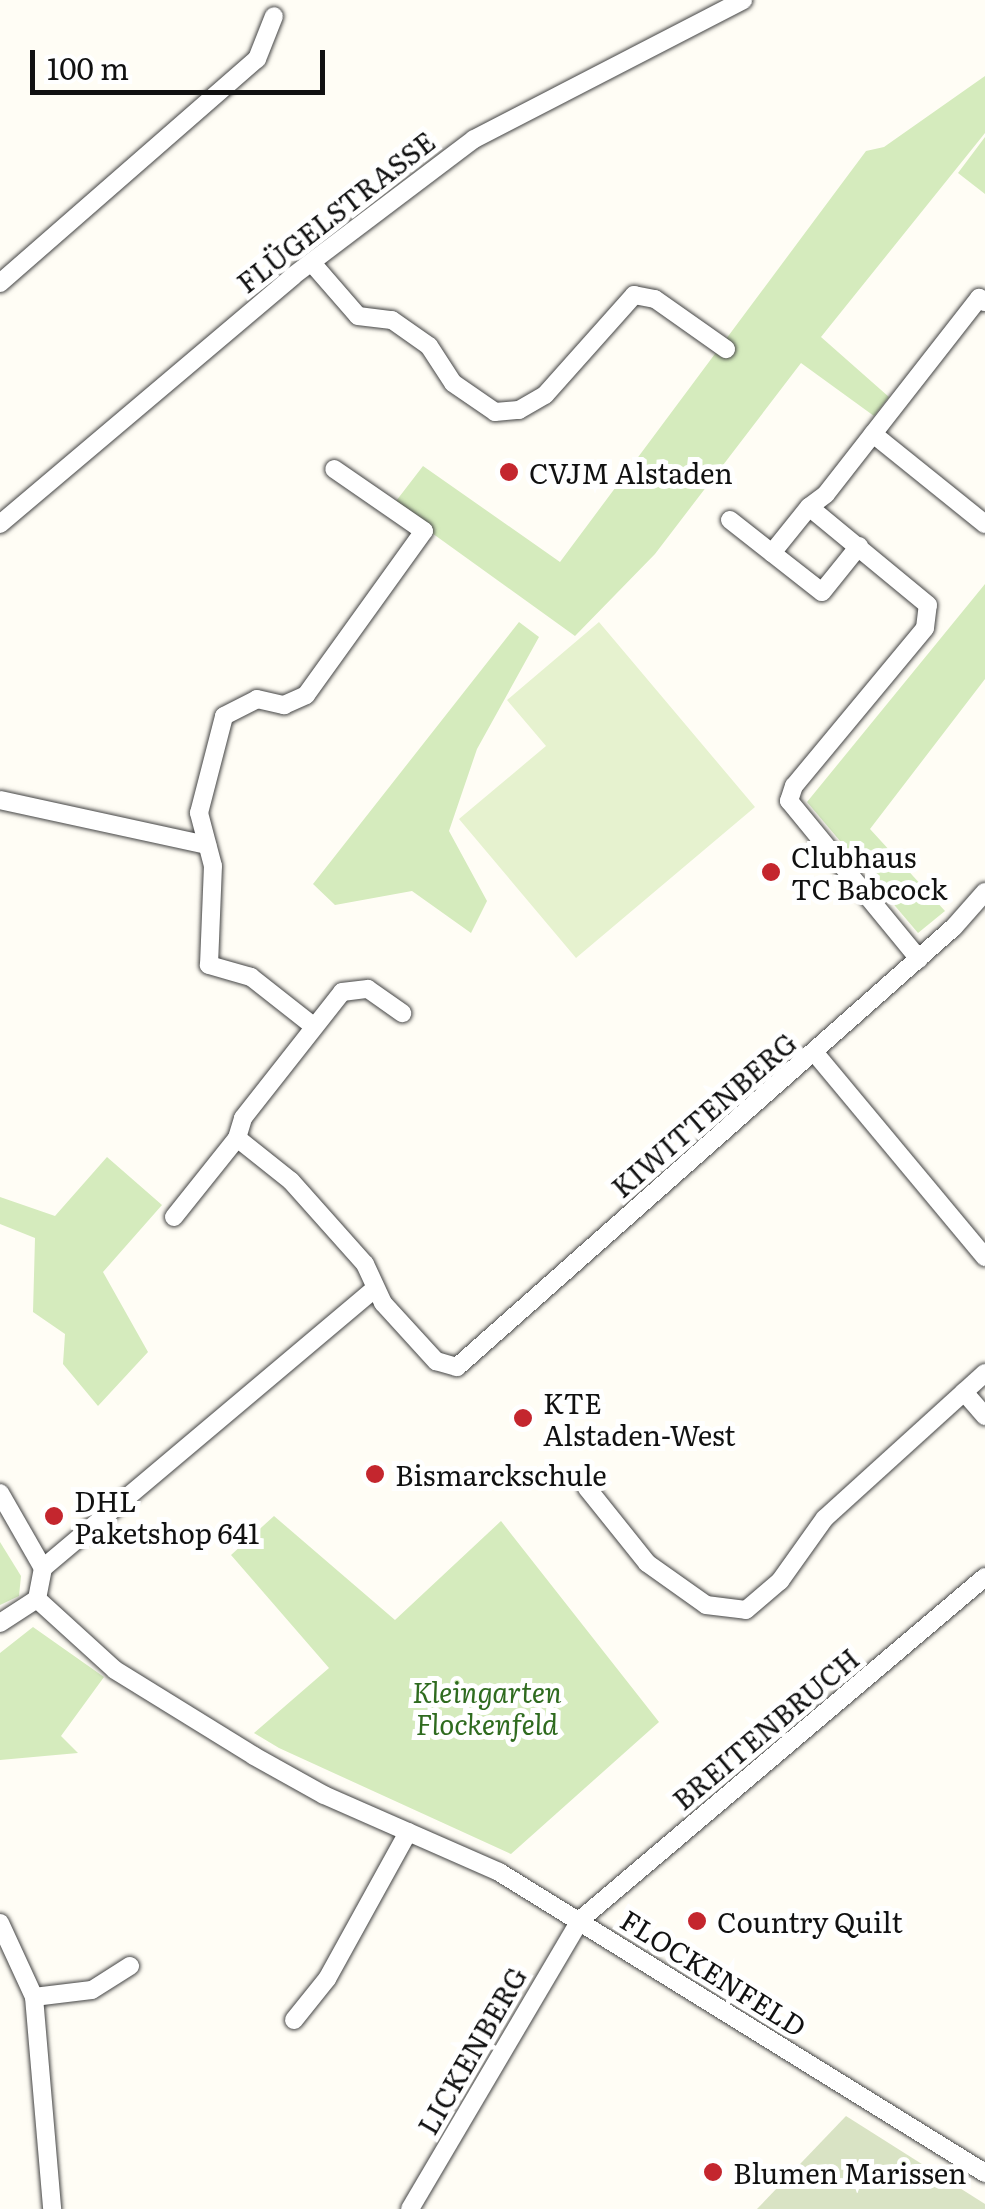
<!DOCTYPE html>
<html>
<head>
<meta charset="utf-8">
<style>
  body { margin:0 }
  #map { position:relative; width:985px; height:2209px; overflow:hidden; background:#fffdf5; font-family:Literata,serif }
  div>[style] { position:absolute }
  [style*='--x'] { left:calc(var(--x)*1px); top:calc(var(--y)*1px); width:calc(var(--w)*1px); rotate:calc(var(--a)*1deg) }
  .green>* { inset:0; background:#d5ebbd }
  .cemetery>* { inset:0; background:#d9e3c4 }
  .pitch>* { inset:0; background:#e6f2cf }
  .roads { filter:drop-shadow(0 0 2px #444) drop-shadow(0 0 2px #444) }
  .minor>* { height:18px; margin:-9px; padding:0 9px; transform-origin:9px; border-radius:9px; background:#fff }
  .dots>* { width:28px; height:28px; translate:-50% -50%; box-sizing:border-box; border:5px solid #fff; border-radius:50% }
  span { translate:-50% -50%; white-space:nowrap; text-align:center; line-height:1.15; -webkit-text-stroke:10px #fff; paint-order:stroke }
  .street-label { font-size:28px; color:#111 }
  .poi-label { font-size:28px; color:#111 }
  .left { translate:0 -50%; text-align:left }
  .park-label { font-size:28px; color:#2f6b1f; font-style:italic }
  .scale { position:absolute; left:30px; top:50px; width:295px; height:45px; box-sizing:border-box; border:5px solid #111; border-top:0; padding-left:12px; font-size:30px; line-height:35px; white-space:nowrap; color:#111; -webkit-text-stroke:8px #fff; paint-order:stroke }
</style>
</head>
<body>
<div id="map">
  <div class="green">
    <i style="clip-path:polygon(985px 76px,985px 133px,821px 337px,889px 397px,874px 416px,801px 363px,655px 554px,575px 636px,393px 505px,423px 466px,560px 562px,866px 151px,884px 147px)"></i>
    <i style="clip-path:polygon(985px 137px,985px 194px,958px 173px)"></i>
    <i style="clip-path:polygon(985px 584px,985px 679px,870px 829px,945px 911px,918px 933px,807px 802px)"></i>
    <i style="clip-path:polygon(519px 622px,539px 637px,477px 749px,449px 831px,487px 901px,471px 933px,412px 891px,335px 905px,313px 884px)"></i>
    <i style="clip-path:polygon(107px 1157px,162px 1205px,103px 1272px,148px 1352px,98px 1406px,63px 1364px,65px 1334px,33px 1312px,35px 1238px,0 1224px,0 1197px,55px 1216px)"></i>
    <i style="clip-path:polygon(274px 1516px,395px 1620px,501px 1521px,659px 1722px,511px 1854px,279px 1748px,254px 1733px,329px 1668px,231px 1555px)"></i>
    <i style="clip-path:polygon(0 1542px,21px 1576px,19px 1596px,0 1605px)"></i>
    <i style="clip-path:polygon(33px 1627px,104px 1677px,61px 1736px,78px 1753px,0 1760px,0 1653px)"></i>
  </div>
  <div class="cemetery">
    <i style="clip-path:polygon(846px 2116px,985px 2204px,985px 2209px,757px 2209px)"></i>
  </div>
  <div class="pitch">
    <i style="clip-path:polygon(599px 622px,755px 807px,576px 958px,459px 819px,546px 746px,507px 700px)"></i>
  </div>
  <div class="roads">
    <div class="minor">
      <i style="--x:312;--y:263;--w:70;--a:49"></i>
      <i style="--x:358;--y:316;--w:34;--a:7"></i>
      <i style="--x:392;--y:320;--w:45;--a:35.1"></i>
      <i style="--x:429;--y:346;--w:44;--a:57"></i>
      <i style="--x:453;--y:383;--w:51;--a:34.6"></i>
      <i style="--x:495;--y:412;--w:24;--a:-5"></i>
      <i style="--x:519;--y:410;--w:30;--a:-30"></i>
      <i style="--x:545;--y:395;--w:134;--a:-48.3"></i>
      <i style="--x:634;--y:295;--w:21;--a:11"></i>
      <i style="--x:655;--y:299;--w:87;--a:35.2"></i>
      <i style="--x:0;--y:283;--w:341;--a:-41.1"></i>
      <i style="--x:257;--y:59;--w:46;--a:-68.4"></i>
      <i style="--x:873;--y:434;--w:144;--a:38.8"></i>
      <i style="--x:809;--y:507;--w:59;--a:128.8"></i>
      <i style="--x:772;--y:553;--w:63;--a:38"></i>
      <i style="--x:822;--y:592;--w:59;--a:-51.2"></i>
      <i style="--x:730;--y:520;--w:53;--a:38.2"></i>
      <i style="--x:0;--y:524;--w:384;--a:-40.2"></i>
      <i style="--x:293;--y:276;--w:227;--a:-37.1"></i>
      <i style="--x:474;--y:139;--w:303;--a:-27.3"></i>
      <i style="--x:0;--y:800;--w:212;--a:12.3"></i>
      <i style="--x:919;--y:959;--w:205;--a:-129.4"></i>
      <i style="--x:789;--y:801;--w:16;--a:-72"></i>
      <i style="--x:794;--y:786;--w:205;--a:-50.3"></i>
      <i style="--x:925;--y:628;--w:23;--a:-83"></i>
      <i style="--x:928;--y:605;--w:154;--a:-140.5"></i>
      <i style="--x:809;--y:507;--w:21;--a:-37"></i>
      <i style="--x:826;--y:494;--w:249;--a:-52"></i>
      <i style="--x:979;--y:298;--w:7;--a:34"></i>
      <i style="--x:312;--y:1025;--w:78;--a:-141.8"></i>
      <i style="--x:251;--y:977;--w:44;--a:-164.1"></i>
      <i style="--x:209;--y:965;--w:99;--a:-87.7"></i>
      <i style="--x:213;--y:866;--w:55;--a:-104.8"></i>
      <i style="--x:199;--y:813;--w:100;--a:-75.5"></i>
      <i style="--x:224;--y:716;--w:37;--a:-27"></i>
      <i style="--x:257;--y:699;--w:28;--a:13"></i>
      <i style="--x:284;--y:705;--w:24;--a:-24"></i>
      <i style="--x:306;--y:695;--w:202;--a:-54.3"></i>
      <i style="--x:424;--y:531;--w:109;--a:-145.4"></i>
      <i style="--x:814;--y:1052;--w:267;--a:50.2"></i>
      <i style="--x:237;--y:1138;--w:21;--a:-73"></i>
      <i style="--x:243;--y:1118;--w:160;--a:-51.8"></i>
      <i style="--x:342;--y:992;--w:26;--a:-7"></i>
      <i style="--x:368;--y:989;--w:42;--a:35.2"></i>
      <i style="--x:174;--y:1217;--w:101;--a:-51.4"></i>
      <i style="--x:237;--y:1138;--w:69;--a:38.5"></i>
      <i style="--x:291;--y:1181;--w:111;--a:48.3"></i>
      <i style="--x:365;--y:1264;--w:43;--a:65.2"></i>
      <i style="--x:383;--y:1303;--w:79;--a:47.6"></i>
      <i style="--x:436;--y:1361;--w:22;--a:16"></i>
      <i style="--x:457;--y:1367;--w:664;--a:-41.52"></i>
      <i style="--x:954;--y:927;--w:47;--a:-48.5"></i>
      <i style="--x:964;--y:1392;--w:32;--a:49"></i>
      <i style="--x:587;--y:1488;--w:96;--a:51.3"></i>
      <i style="--x:647;--y:1563;--w:72;--a:35.4"></i>
      <i style="--x:706;--y:1605;--w:40;--a:7.1"></i>
      <i style="--x:746;--y:1610;--w:45;--a:-40.5"></i>
      <i style="--x:780;--y:1581;--w:77;--a:-54.5"></i>
      <i style="--x:825;--y:1518;--w:216;--a:-42.2"></i>
      <i style="--x:0;--y:1493;--w:86;--a:60.2"></i>
      <i style="--x:37;--y:1599;--w:105;--a:42.3"></i>
      <i style="--x:115;--y:1670;--w:163;--a:31.7"></i>
      <i style="--x:254;--y:1756;--w:80;--a:29.1"></i>
      <i style="--x:324;--y:1795;--w:191;--a:23.7"></i>
      <i style="--x:499;--y:1872;--w:572;--a:31.77"></i>
      <i style="--x:0;--y:1623;--w:44;--a:-33"></i>
      <i style="--x:37;--y:1599;--w:32;--a:-79"></i>
      <i style="--x:43;--y:1568;--w:433;--a:-40.1"></i>
      <i style="--x:0;--y:1923;--w:81;--a:65.3"></i>
      <i style="--x:34;--y:1997;--w:213;--a:85.1"></i>
      <i style="--x:34;--y:1997;--w:58;--a:-6.9"></i>
      <i style="--x:92;--y:1990;--w:45;--a:-32.3"></i>
      <i style="--x:294;--y:2020;--w:53;--a:-51.2"></i>
      <i style="--x:327;--y:1979;--w:168;--a:-61.1"></i>
      <i style="--x:410;--y:2209;--w:335;--a:-59.5"></i>
      <i style="--x:580;--y:1920;--w:531;--a:-40.26"></i>
    </div>
  </div>
  <div class="dots">
    <i style="left:509px;top:472px;background:#c4262e"></i>
    <i style="left:771px;top:872px;background:#c4262e"></i>
    <i style="left:523px;top:1418px;background:#c4262e"></i>
    <i style="left:375px;top:1474px;background:#c4262e"></i>
    <i style="left:54px;top:1516px;background:#c4262e"></i>
    <i style="left:697px;top:1921px;background:#c4262e"></i>
    <i style="left:713px;top:2172px;background:#c4262e"></i>
  </div>
  <div class="street-label">
    <span style="left:335px;top:211px;rotate:-38deg">FLÜGELSTRASSE</span>
    <span style="left:703px;top:1114px;rotate:-41deg">KIWITTENBERG</span>
    <span style="left:765px;top:1728px;rotate:-40deg">BREITENBRUCH</span>
    <span style="left:714px;top:1972px;rotate:32deg">FLOCKENFELD</span>
    <span style="left:471px;top:2050px;rotate:-60deg">LICKENBERG</span>
  </div>
  <div class="poi-label">
    <span class="left" style="left:529px;top:472px">CVJM Alstaden</span>
    <span class="left" style="left:791px;top:872px">Clubhaus<br>TC Babcock</span>
    <span class="left" style="left:543px;top:1418px">KTE<br>Alstaden-West</span>
    <span class="left" style="left:395px;top:1474px">Bismarckschule</span>
    <span class="left" style="left:74px;top:1516px">DHL<br>Paketshop 641</span>
    <span class="left" style="left:717px;top:1921px">Country Quilt</span>
    <span class="left" style="left:733px;top:2172px">Blumen Marissen</span>
  </div>
  <div class="park-label">
    <span style="left:487px;top:1707px">Kleingarten<br>Flockenfeld</span>
  </div>
  <div class="scale">100 m</div>
</div>
</body>
</html>
